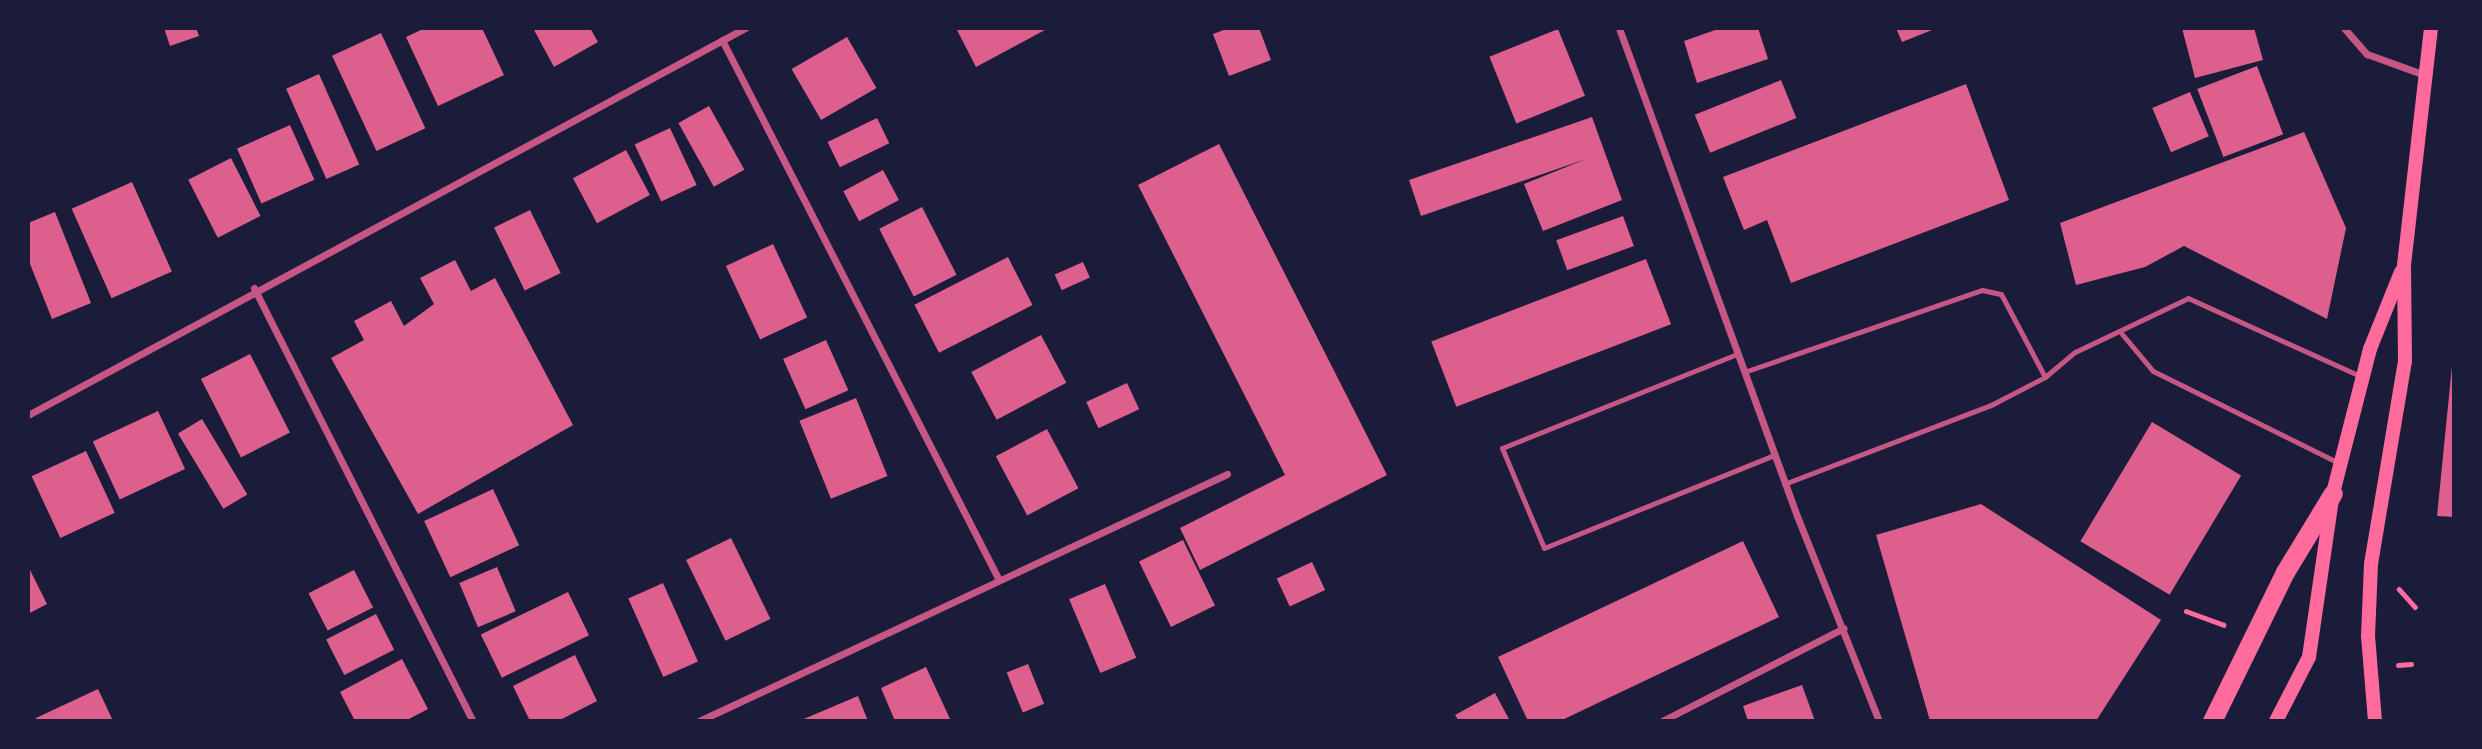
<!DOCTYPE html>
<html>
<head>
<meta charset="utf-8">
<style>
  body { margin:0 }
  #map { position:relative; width:2482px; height:749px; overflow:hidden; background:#1b1b3a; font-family:"Varela Round",sans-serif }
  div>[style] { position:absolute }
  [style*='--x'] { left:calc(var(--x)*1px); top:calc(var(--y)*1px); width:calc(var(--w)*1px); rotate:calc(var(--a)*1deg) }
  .building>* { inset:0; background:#dd5f8e; transform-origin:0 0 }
  .path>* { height:4.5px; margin:-2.25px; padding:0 2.25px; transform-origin:2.25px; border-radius:2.25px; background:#ff6b9d }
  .service>* { height:5px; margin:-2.5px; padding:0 2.5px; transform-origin:2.5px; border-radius:2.5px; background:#c65784 }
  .minor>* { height:7px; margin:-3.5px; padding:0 3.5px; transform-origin:3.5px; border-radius:3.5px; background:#c65784 }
  .secondary>* { height:14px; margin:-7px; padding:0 7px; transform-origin:7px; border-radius:7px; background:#ff6b9d }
  .trunk>* { height:19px; margin:-9.5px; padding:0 9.5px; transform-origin:9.5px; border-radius:9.5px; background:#ff6b9d }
  span { translate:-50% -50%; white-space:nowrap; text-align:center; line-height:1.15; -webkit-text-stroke:7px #1b1b3a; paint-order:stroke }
  .frame { position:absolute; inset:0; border:30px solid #1b1b3a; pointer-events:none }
</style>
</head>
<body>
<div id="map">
  <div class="building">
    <i style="clip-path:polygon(164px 28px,196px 28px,199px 36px,170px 46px)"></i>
    <i style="clip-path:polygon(425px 28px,482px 28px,504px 75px,438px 106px,406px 37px)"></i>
    <i style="clip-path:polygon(533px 28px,590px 28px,598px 42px,554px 67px)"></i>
    <i style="clip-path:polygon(956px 28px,1044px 28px,1045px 30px,976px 67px)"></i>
    <i style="clip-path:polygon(1229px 28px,1259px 28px,1271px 60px,1229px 76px,1213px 34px)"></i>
    <i style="clip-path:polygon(1721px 28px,1758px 28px,1768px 59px,1697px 83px,1684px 41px)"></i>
    <i style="clip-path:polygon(1896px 28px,1937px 28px,1902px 42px)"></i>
    <i style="clip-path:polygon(2182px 28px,2254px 28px,2263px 60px,2195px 78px)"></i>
    <i style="left:1558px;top:29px;width:72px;height:74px;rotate:68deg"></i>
    <i style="left:381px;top:33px;width:105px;height:54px;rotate:65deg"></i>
    <i style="left:847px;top:37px;width:59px;height:64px;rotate:60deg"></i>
    <i style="left:2257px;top:66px;width:73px;height:64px;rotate:69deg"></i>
    <i style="left:319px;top:74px;width:99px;height:36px;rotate:66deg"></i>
    <i style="left:1781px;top:80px;width:41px;height:93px;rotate:68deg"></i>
    <i style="clip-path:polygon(1966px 84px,2009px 200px,1791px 283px,1767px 220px,1744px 230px,1723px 177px)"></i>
    <i style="left:2190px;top:92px;width:48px;height:41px;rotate:67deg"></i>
    <i style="left:709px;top:106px;width:73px;height:35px;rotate:61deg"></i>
    <i style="clip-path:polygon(1592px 117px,1622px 200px,1543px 231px,1524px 184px,1586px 159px,1421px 216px,1409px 180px)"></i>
    <i style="left:877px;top:118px;width:28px;height:55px;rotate:64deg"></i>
    <i style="left:290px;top:125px;width:60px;height:58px;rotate:66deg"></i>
    <i style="left:670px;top:128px;width:63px;height:39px;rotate:65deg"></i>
    <i style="clip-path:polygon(2304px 132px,2346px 228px,2327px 319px,2184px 246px,2145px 267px,2076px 285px,2060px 223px)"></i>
    <i style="clip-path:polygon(1219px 144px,1387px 475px,1200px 570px,1180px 528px,1285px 475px,1138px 185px)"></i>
    <i style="left:626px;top:150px;width:51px;height:60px;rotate:62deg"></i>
    <i style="left:231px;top:158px;width:65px;height:48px;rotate:63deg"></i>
    <i style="left:883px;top:170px;width:34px;height:45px;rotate:62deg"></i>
    <i style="left:132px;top:182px;width:98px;height:66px;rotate:66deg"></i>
    <i style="left:922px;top:207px;width:76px;height:48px;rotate:63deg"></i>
    <i style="left:530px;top:210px;width:70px;height:40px;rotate:64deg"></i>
    <i style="clip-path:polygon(55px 212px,91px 303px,52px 319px,28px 259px,28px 223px)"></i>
    <i style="left:1623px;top:216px;width:32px;height:71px;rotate:70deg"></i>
    <i style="left:773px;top:244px;width:81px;height:52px;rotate:65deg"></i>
    <i style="left:1008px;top:257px;width:54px;height:105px;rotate:63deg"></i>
    <i style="left:1646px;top:259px;width:70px;height:230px;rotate:69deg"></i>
    <i style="clip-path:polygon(455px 260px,471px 291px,495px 278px,573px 425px,418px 514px,331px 358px,364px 340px,354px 321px,391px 301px,404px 326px,434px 304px,420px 278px)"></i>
    <i style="left:1083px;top:262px;width:17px;height:31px;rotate:66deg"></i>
    <i style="left:1041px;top:335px;width:54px;height:79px;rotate:62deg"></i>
    <i style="left:826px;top:340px;width:55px;height:47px;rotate:66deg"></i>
    <i style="left:250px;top:354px;width:88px;height:55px;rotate:63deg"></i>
    <i style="clip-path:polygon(2452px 366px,2454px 366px,2454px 517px,2437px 516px)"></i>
    <i style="left:1127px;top:383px;width:29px;height:45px;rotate:65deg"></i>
    <i style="left:856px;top:398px;width:84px;height:61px;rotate:68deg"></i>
    <i style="left:158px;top:411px;width:64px;height:72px;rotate:65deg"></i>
    <i style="left:202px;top:419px;width:88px;height:28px;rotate:59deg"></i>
    <i style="left:2152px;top:422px;width:104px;height:139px;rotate:31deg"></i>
    <i style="left:1047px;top:429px;width:67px;height:58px;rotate:62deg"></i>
    <i style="left:86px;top:451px;width:68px;height:60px;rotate:65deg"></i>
    <i style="left:493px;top:489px;width:62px;height:76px;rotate:65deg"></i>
    <i style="clip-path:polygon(1981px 504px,2161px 620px,2096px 721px,1930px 721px,1876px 535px)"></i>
    <i style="left:731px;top:538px;width:90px;height:50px;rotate:64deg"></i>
    <i style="left:1183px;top:540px;width:73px;height:49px;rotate:64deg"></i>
    <i style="clip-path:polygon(1743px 541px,1779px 617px,1560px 721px,1528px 721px,1498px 657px)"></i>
    <i style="left:1312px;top:562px;width:31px;height:39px;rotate:65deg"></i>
    <i style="clip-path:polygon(28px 566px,47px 604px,28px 614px)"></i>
    <i style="left:497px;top:567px;width:48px;height:41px;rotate:67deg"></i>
    <i style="left:354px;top:570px;width:42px;height:51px;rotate:63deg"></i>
    <i style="left:663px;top:583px;width:86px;height:38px;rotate:66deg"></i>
    <i style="left:1105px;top:584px;width:80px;height:39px;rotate:67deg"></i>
    <i style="left:568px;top:592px;width:48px;height:97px;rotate:64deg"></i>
    <i style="left:376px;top:614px;width:40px;height:56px;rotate:63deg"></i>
    <i style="clip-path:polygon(575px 655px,597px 701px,558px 721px,530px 721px,513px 686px)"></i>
    <i style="clip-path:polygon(402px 659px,428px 709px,405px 721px,355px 721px,340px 692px)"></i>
    <i style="left:1028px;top:664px;width:43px;height:23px;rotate:68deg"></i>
    <i style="clip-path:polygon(926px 667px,950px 719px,895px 721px,881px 688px)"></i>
    <i style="clip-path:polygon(1802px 685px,1815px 721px,1748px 721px,1743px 706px)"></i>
    <i style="clip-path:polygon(98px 689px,113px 721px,37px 721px,36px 718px)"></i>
    <i style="clip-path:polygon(1495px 693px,1510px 721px,1459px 721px,1455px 715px)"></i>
    <i style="clip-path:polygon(858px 696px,868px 721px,799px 721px)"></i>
  </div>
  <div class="path">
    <i style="--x:2399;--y:589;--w:24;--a:48"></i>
    <i style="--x:2186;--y:611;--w:40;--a:20.2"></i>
    <i style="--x:2398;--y:665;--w:13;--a:-4"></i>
  </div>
  <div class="service">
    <i style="--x:2122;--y:334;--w:48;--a:50"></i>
    <i style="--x:2153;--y:371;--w:208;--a:26.3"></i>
    <i style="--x:1737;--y:354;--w:253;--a:158.2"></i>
    <i style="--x:1502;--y:448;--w:108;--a:67.2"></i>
    <i style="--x:1544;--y:548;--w:248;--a:-22"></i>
    <i style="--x:1744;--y:372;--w:252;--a:-19"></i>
    <i style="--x:1982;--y:290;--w:19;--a:12"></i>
    <i style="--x:2001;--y:294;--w:94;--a:62.1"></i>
    <i style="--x:1784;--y:484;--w:224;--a:-20.9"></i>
    <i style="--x:1993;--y:404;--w:59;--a:-27.4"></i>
    <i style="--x:2045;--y:377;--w:39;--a:-40"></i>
    <i style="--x:2075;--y:352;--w:125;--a:-25.5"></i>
    <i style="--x:2188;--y:298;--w:189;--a:24.4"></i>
  </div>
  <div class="minor">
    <i style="--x:1619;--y:28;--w:519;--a:69.96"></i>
    <i style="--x:1797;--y:516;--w:221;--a:68.2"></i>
    <i style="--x:2344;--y:28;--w:35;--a:49"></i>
    <i style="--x:2367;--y:54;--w:62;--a:19.9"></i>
    <i style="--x:722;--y:40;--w:607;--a:62.84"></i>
    <i style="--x:254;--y:288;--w:485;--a:63.2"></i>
    <i style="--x:28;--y:415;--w:815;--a:-28.36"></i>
    <i style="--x:699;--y:721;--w:583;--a:-25.07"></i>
    <i style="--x:1662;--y:721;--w:204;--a:-27.1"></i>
  </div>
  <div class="secondary">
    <i style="--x:2276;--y:721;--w:72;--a:-62.7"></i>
    <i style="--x:2309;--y:657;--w:166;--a:-81.7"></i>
    <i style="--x:2333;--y:493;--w:149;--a:-75.6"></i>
    <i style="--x:2370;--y:349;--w:83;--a:-68.1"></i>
    <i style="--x:2375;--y:721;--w:85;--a:-94.7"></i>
    <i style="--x:2368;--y:636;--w:72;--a:-87.6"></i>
    <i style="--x:2371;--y:564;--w:206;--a:-80.5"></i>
    <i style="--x:2405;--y:361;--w:96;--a:-90.6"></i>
    <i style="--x:2404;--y:265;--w:239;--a:-83.5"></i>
  </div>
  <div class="trunk">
    <i style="--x:2212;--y:721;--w:166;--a:-63.9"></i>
    <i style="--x:2285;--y:572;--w:92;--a:-58.7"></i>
  </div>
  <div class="frame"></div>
</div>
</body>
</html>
